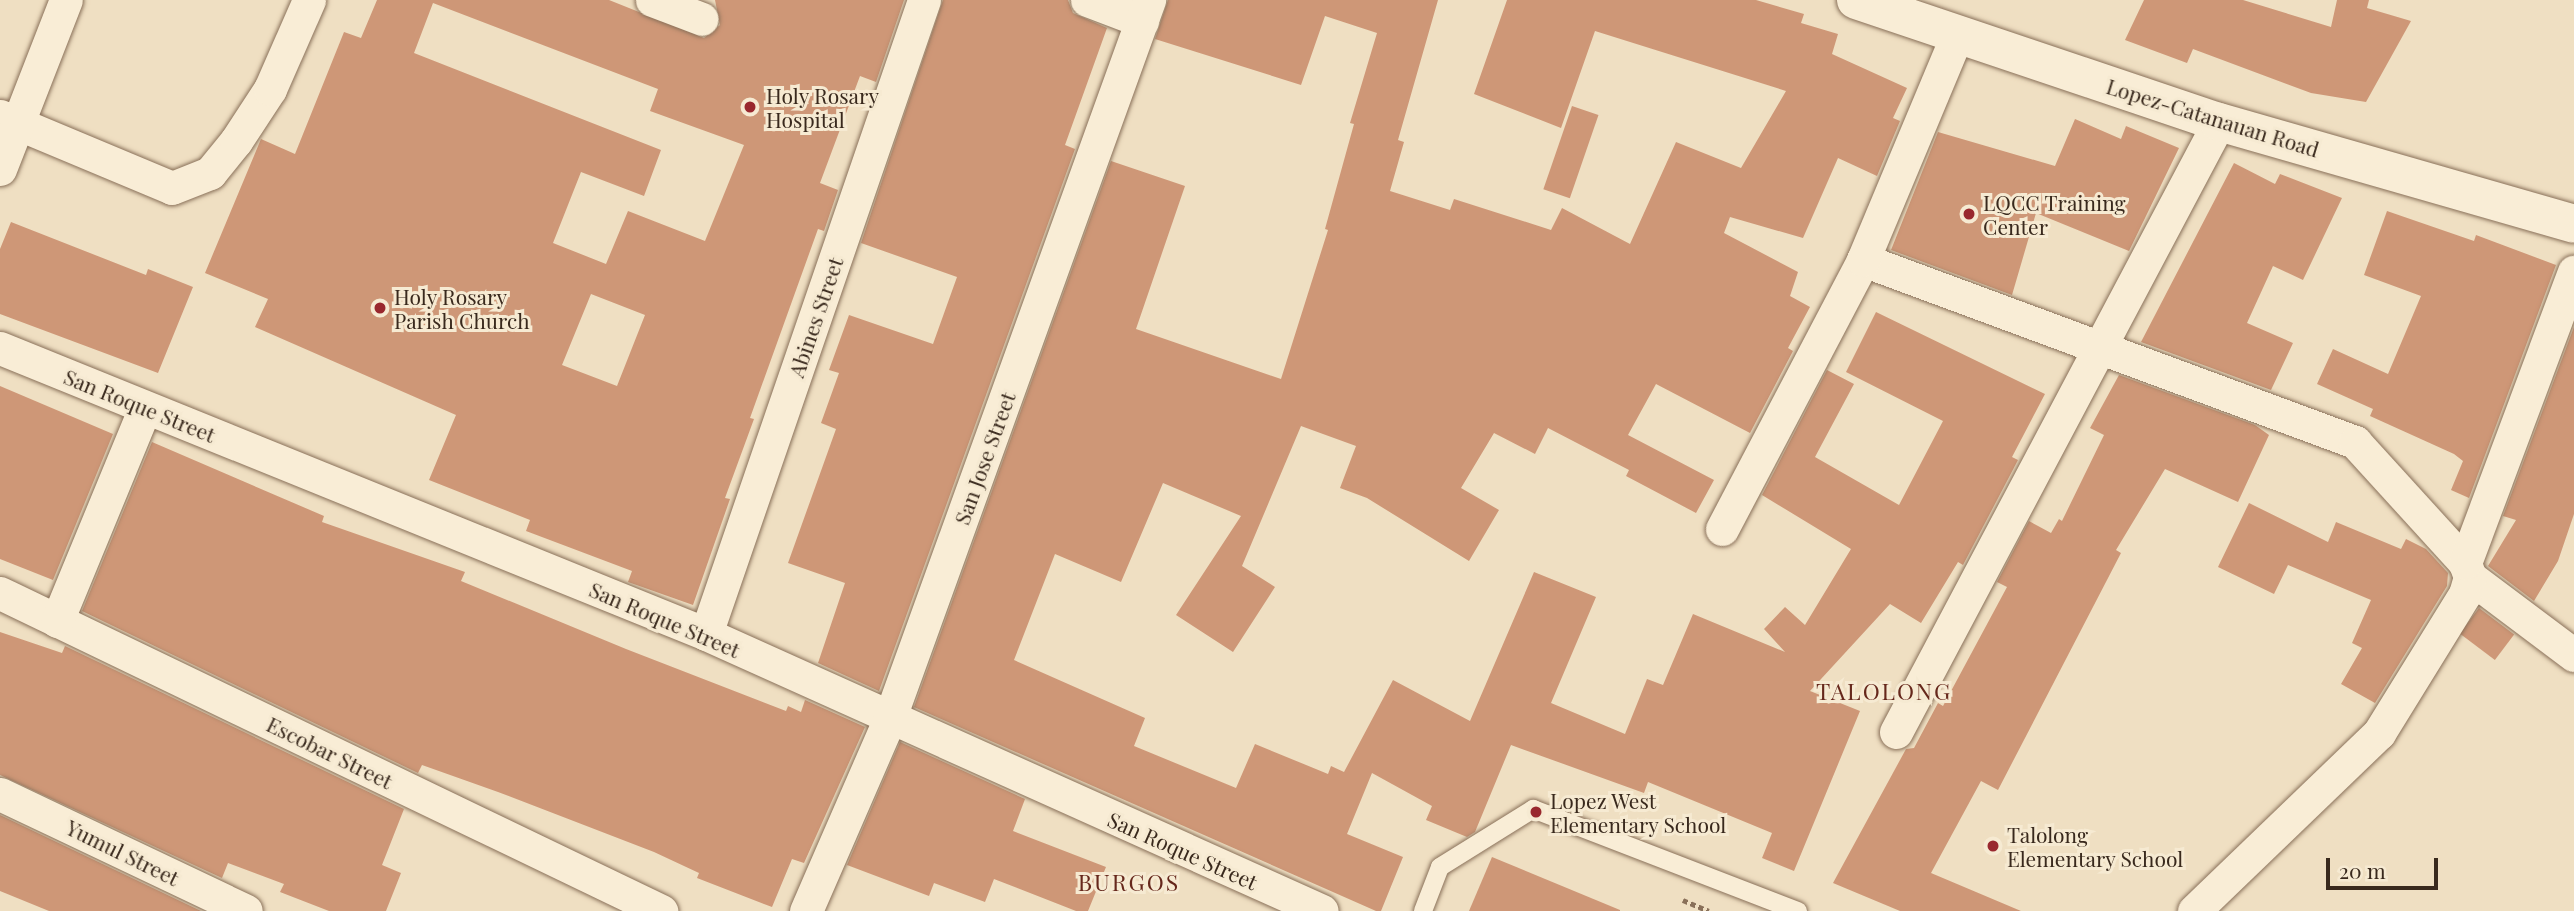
<!DOCTYPE html>
<html>
<head>
<meta charset="utf-8">
<style>
  body { margin:0 }
  #map { position:relative; width:2574px; height:911px; overflow:hidden; background:#efdfc2; font-family:"Playfair Display",serif }
  div>[style] { position:absolute }
  [style*='--x'] { left:calc(var(--x)*1px); top:calc(var(--y)*1px); width:calc(var(--w)*1px); rotate:calc(var(--a)*1deg) }
  .building>* { inset:0; background:#ce9777; transform-origin:0 0 }
  .path>* { height:4.5px; margin-top:-2.25px; transform-origin:0; background:repeating-linear-gradient(90deg,#897059 0 5px,transparent 0 8.5px) }
  .roads { filter:drop-shadow(0 0 2px #897059) drop-shadow(0 0 2px #897059) }
  .lane>* { height:18px; margin:-9px; padding:0 9px; transform-origin:9px; border-radius:9px; background:#f9edd6 }
  .street>* { height:33px; margin:-16.5px; padding:0 16.5px; transform-origin:16.5px; border-radius:16.5px; background:#f9edd6 }
  .secondary>* { height:38px; margin:-19px; padding:0 19px; transform-origin:19px; border-radius:19px; background:#f9edd6 }
  .dots>* { width:19px; height:19px; translate:-50% -50%; box-sizing:border-box; border:4px solid #f6ead2; border-radius:50% }
  span { translate:-50% -50%; white-space:nowrap; text-align:center; line-height:1.15; -webkit-text-stroke:6px #f6ead2; paint-order:stroke }
  .poi-label { font-size:21px; color:#39291d }
  .left { translate:0 -50%; text-align:left }
  .street-label { font-size:21px; color:#39291d }
  .neighbourhood-label { font-size:23px; color:#66281c; letter-spacing:2px }
  .scale { position:absolute; left:2326px; top:858px; width:112px; height:32px; box-sizing:border-box; border:4px solid #39291d; border-top:0; padding-left:9px; font-size:21px; line-height:24px; white-space:nowrap; color:#39291d; -webkit-text-stroke:5px #f6ead2; paint-order:stroke }
</style>
</head>
<body>
<div id="map">
  <div class="building">
    <i style="clip-path:polygon(evenodd,377px 0,609px 0,704px 38px,720px 25px,715px 0,904px 0,876px 82px,860px 76px,820px 183px,838px 190px,824px 231px,818px 229px,750px 418px,754px 419px,725px 498px,730px 499px,693px 605px,628px 582px,632px 571px,526px 531px,530px 520px,429px 480px,456px 415px,255px 327px,268px 299px,205px 273px,261px 139px,295px 154px,344px 32px,361px 38px,377px 0,433px 3px,658px 89px,650px 111px,744px 145px,705px 241px,628px 211px,606px 264px,553px 243px,581px 172px,644px 196px,661px 150px,414px 53px,433px 3px,377px 0,591px 294px,645px 315px,617px 386px,562px 365px,591px 294px)"></i>
    <i style="clip-path:polygon(943px 0,1068px 0,1073px 13px,1107px 28px,1065px 145px,1075px 149px,879px 691px,818px 663px,845px 583px,788px 563px,836px 429px,821px 423px,839px 373px,829px 370px,849px 315px,933px 344px,957px 277px,861px 243px)"></i>
    <i style="clip-path:polygon(1168px 0,1438px 0,1398px 140px,1404px 142px,1390px 191px,1450px 210px,1454px 199px,1551px 230px,1562px 208px,1630px 244px,1676px 142px,1741px 168px,1786px 91px,1595px 31px,1561px 128px,1474px 94px,1507px 0,1756px 0,1804px 14px,1801px 23px,1838px 34px,1832px 54px,1907px 88px,1893px 118px,1900px 121px,1877px 176px,1838px 158px,1803px 238px,1730px 217px,1724px 233px,1798px 272px,1790px 296px,1810px 307px,1788px 348px,1793px 351px,1750px 433px,1656px 384px,1628px 435px,1714px 480px,1696px 513px,1626px 476px,1629px 470px,1548px 428px,1535px 454px,1494px 433px,1461px 488px,1499px 510px,1469px 561px,1367px 498px,1340px 488px,1356px 446px,1301px 426px,1242px 566px,1275px 587px,1233px 652px,1176px 615px,1241px 516px,1163px 483px,1121px 582px,1055px 554px,1014px 660px,1145px 718px,1134px 746px,1236px 788px,1255px 744px,1328px 774px,1331px 766px,1344px 772px,1393px 680px,1470px 721px,1534px 572px,1596px 597px,1551px 703px,1625px 734px,1647px 679px,1663px 685px,1693px 614px,1785px 652px,1764px 629px,1785px 607px,1805px 625px,1851px 549px,1762px 495px,1827px 370px,1854px 384px,1815px 457px,1899px 505px,1943px 421px,1846px 372px,1876px 312px,2045px 394px,2012px 457px,2018px 460px,1963px 565px,1958px 562px,1921px 623px,1890px 604px,1810px 691px,1860px 711px,1794px 871px,1762px 858px,1772px 833px,1648px 782px,1644px 793px,1511px 745px,1475px 832px,1467px 837px,1426px 820px,1432px 806px,1372px 773px,1347px 834px,1403px 857px,1381px 911px,1376px 911px,914px 707px,1111px 161px,1185px 186px,1136px 329px,1281px 379px,1328px 230px,1325px 229px,1354px 124px,1350px 123px,1377px 33px,1325px 16px,1301px 85px,1155px 39px)"></i>
    <i style="clip-path:polygon(2144px 0,2243px 0,2331px 27px,2337px 0,2369px 0,2367px 8px,2411px 21px,2366px 102px,2311px 93px,2193px 49px,2187px 63px,2125px 40px)"></i>
    <i style="left:1572px;top:106px;width:28px;height:88px;rotate:19deg"></i>
    <i style="clip-path:polygon(2075px 119px,2121px 139px,2126px 126px,2179px 148px,2129px 251px,2036px 213px,2012px 295px,1891px 250px,1938px 132px,2055px 166px)"></i>
    <i style="clip-path:polygon(2234px 163px,2275px 184px,2280px 174px,2342px 198px,2303px 280px,2273px 266px,2247px 323px,2293px 343px,2271px 390px,2141px 342px)"></i>
    <i style="clip-path:polygon(2387px 211px,2474px 241px,2476px 235px,2556px 265px,2469px 498px,2451px 490px,2463px 461px,2454px 454px,2370px 416px,2373px 409px,2317px 384px,2333px 349px,2388px 374px,2421px 296px,2364px 275px)"></i>
    <i style="clip-path:polygon(11px 222px,146px 275px,148px 269px,193px 287px,158px 373px,0 314px,0 249px)"></i>
    <i style="clip-path:polygon(2574px 327px,2574px 514px,2558px 561px,2534px 601px,2488px 566px,2516px 520px,2503px 516px)"></i>
    <i style="clip-path:polygon(2119px 375px,2255px 425px,2269px 435px,2238px 502px,2165px 469px,2116px 550px,2121px 553px,1998px 790px,1981px 781px,1931px 873px,2021px 911px,1900px 911px,1833px 883px,1906px 749px,1914px 748px,1938px 703px,1943px 706px,2007px 587px,1997px 582px,2029px 521px,2051px 533px,2059px 519px,2062px 521px,2104px 435px,2090px 428px)"></i>
    <i style="clip-path:polygon(0 386px,113px 434px,53px 580px,0 559px)"></i>
    <i style="clip-path:polygon(152px 442px,324px 516px,322px 522px,465px 572px,461px 581px,626px 649px,786px 711px,788px 706px,801px 712px,805px 700px,865px 727px,804px 863px,792px 859px,772px 907px,697px 878px,699px 873px,654px 852px,498px 792px,422px 765px,418px 773px,82px 611px)"></i>
    <i style="clip-path:polygon(2249px 503px,2328px 542px,2336px 522px,2401px 549px,2406px 539px,2426px 549px,2448px 573px,2447px 586px,2375px 703px,2341px 684px,2362px 648px,2352px 643px,2371px 600px,2288px 565px,2274px 594px,2218px 567px)"></i>
    <i style="left:2479px;top:608px;width:44px;height:32px;rotate:37deg"></i>
    <i style="clip-path:polygon(0 632px,62px 653px,65px 646px,404px 809px,382px 865px,401px 873px,386px 911px,329px 911px,280px 892px,284px 884px,228px 863px,222px 878px,0 775px)"></i>
    <i style="clip-path:polygon(900px 742px,1025px 799px,1013px 831px,1106px 867px,1088px 911px,1076px 911px,994px 879px,985px 902px,934px 883px,929px 896px,847px 865px)"></i>
    <i style="clip-path:polygon(0 815px,201px 911px,49px 911px,0 891px)"></i>
    <i style="clip-path:polygon(1492px 857px,1620px 910px,1620px 911px,1469px 911px)"></i>
  </div>
  <div class="path">
    <i style="--x:1683;--y:900;--w:28;--a:23"></i>
  </div>
  <div class="roads">
    <div class="lane">
      <i style="--x:1423;--y:911;--w:47;--a:-68.9"></i>
      <i style="--x:1440;--y:867;--w:110;--a:-31.9"></i>
      <i style="--x:1533;--y:809;--w:284;--a:21.1"></i>
    </div>
    <div class="street">
      <i style="--x:652;--y:0;--w:53;--a:20.8"></i>
      <i style="--x:1087;--y:0;--w:59;--a:20.9"></i>
      <i style="--x:0;--y:116;--w:186;--a:22.7"></i>
      <i style="--x:172;--y:188;--w:41;--a:-21.5"></i>
      <i style="--x:210;--y:173;--w:41;--a:-50.9"></i>
      <i style="--x:236;--y:141;--w:62;--a:-56.8"></i>
      <i style="--x:270;--y:89;--w:97;--a:-66.3"></i>
      <i style="--x:0;--y:169;--w:181;--a:-68.7"></i>
      <i style="--x:1863;--y:260;--w:525;--a:20.3"></i>
      <i style="--x:2355;--y:442;--w:164;--a:47.7"></i>
      <i style="--x:0;--y:348;--w:762;--a:22.05"></i>
      <i style="--x:706;--y:634;--w:675;--a:24.21"></i>
      <i style="--x:1722;--y:529;--w:304;--a:-62.3"></i>
      <i style="--x:1863;--y:260;--w:244;--a:-67.3"></i>
      <i style="--x:2470;--y:577;--w:130;--a:36.9"></i>
      <i style="--x:0;--y:593;--w:734;--a:25.69"></i>
      <i style="--x:57;--y:621;--w:231;--a:-67.6"></i>
      <i style="--x:706;--y:634;--w:670;--a:-71.02"></i>
      <i style="--x:1896;--y:732;--w:690;--a:-62.1"></i>
      <i style="--x:0;--y:794;--w:272;--a:25.4"></i>
      <i style="--x:806;--y:911;--w:208;--a:-66.5"></i>
      <i style="--x:889;--y:720;--w:766;--a:-70.14"></i>
      <i style="--x:2194;--y:911;--w:257;--a:-43.9"></i>
      <i style="--x:2379;--y:733;--w:163;--a:-58.3"></i>
      <i style="--x:2465;--y:594;--w:18;--a:-74"></i>
      <i style="--x:2470;--y:577;--w:15;--a:-110"></i>
      <i style="--x:2465;--y:563;--w:311;--a:-69.5"></i>
    </div>
    <div class="secondary">
      <i style="--x:1856;--y:0;--w:383;--a:18.6"></i>
      <i style="--x:2219;--y:122;--w:369;--a:16"></i>
    </div>
  </div>
  <div class="dots">
    <i style="left:750px;top:107px;background:#99282e"></i>
    <i style="left:1969px;top:214px;background:#99282e"></i>
    <i style="left:380px;top:308px;background:#99282e"></i>
    <i style="left:1536px;top:812px;background:#99282e"></i>
    <i style="left:1993px;top:846px;background:#99282e"></i>
  </div>
  <div class="poi-label">
    <span class="left" style="left:766px;top:107px">Holy Rosary<br>Hospital</span>
    <span class="left" style="left:1983px;top:214px">LQCC Training<br>Center</span>
    <span class="left" style="left:394px;top:308px">Holy Rosary<br>Parish Church</span>
    <span class="left" style="left:1550px;top:812px">Lopez West<br>Elementary School</span>
    <span class="left" style="left:2007px;top:846px">Talolong<br>Elementary School</span>
  </div>
  <div class="street-label">
    <span style="left:2213px;top:117px;rotate:17deg">Lopez-Catanauan Road</span>
    <span style="left:815px;top:317px;rotate:-71deg">Abines Street</span>
    <span style="left:140px;top:405px;rotate:22deg">San Roque Street</span>
    <span style="left:984px;top:458px;rotate:-70deg">San Jose Street</span>
    <span style="left:665px;top:619px;rotate:23deg">San Roque Street</span>
    <span style="left:330px;top:752px;rotate:26deg">Escobar Street</span>
    <span style="left:1183px;top:850px;rotate:24deg">San Roque Street</span>
    <span style="left:123px;top:852px;rotate:26deg">Yumul Street</span>
  </div>
  <div class="neighbourhood-label">
    <span style="left:1884px;top:691px">TALOLONG</span>
    <span style="left:1129px;top:882px">BURGOS</span>
  </div>
  <div class="scale">20 m</div>
</div>
</body>
</html>
